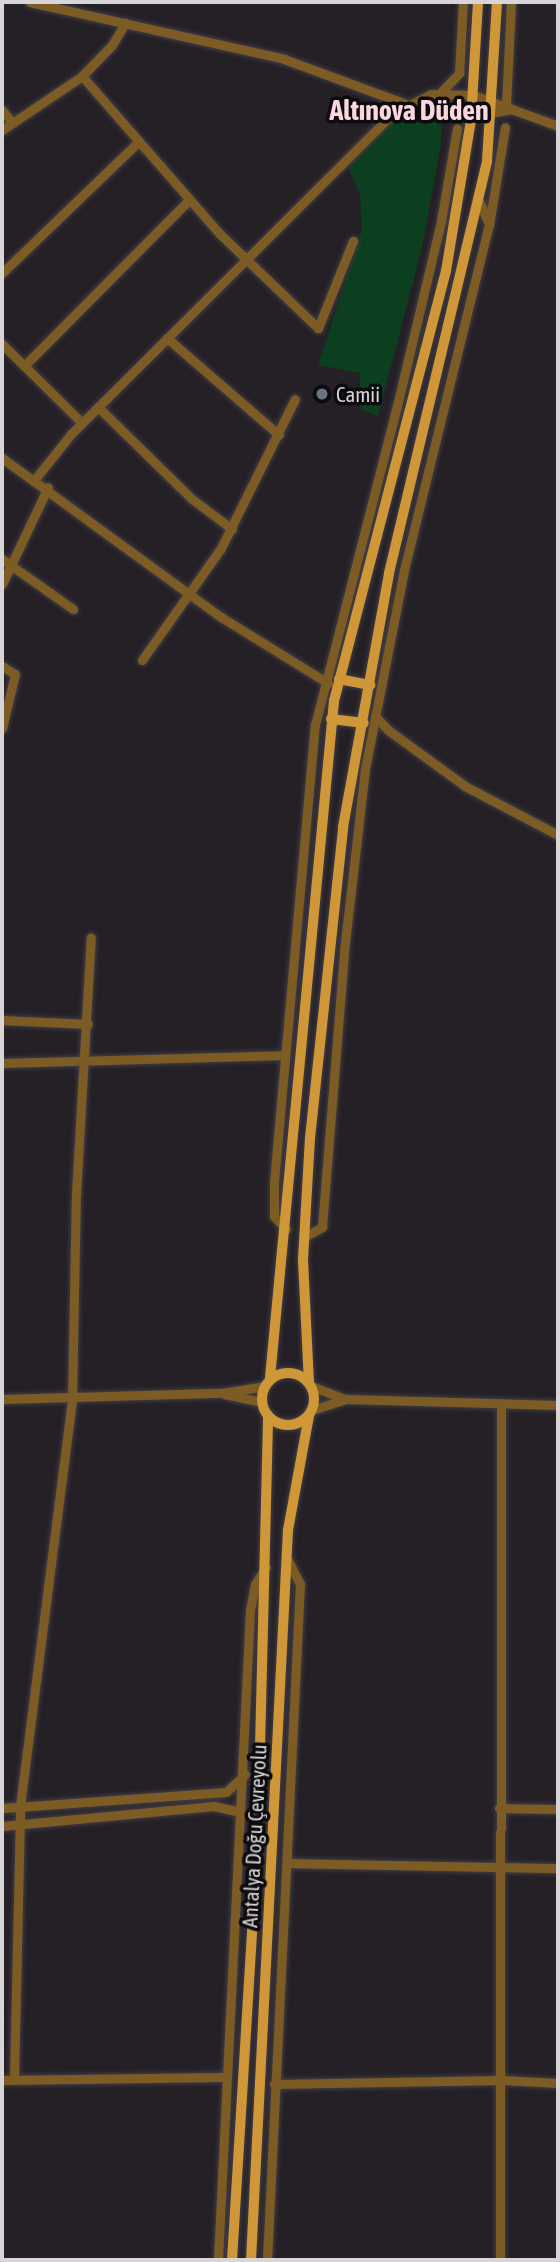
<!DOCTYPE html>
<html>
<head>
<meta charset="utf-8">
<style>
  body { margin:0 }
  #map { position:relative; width:560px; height:2262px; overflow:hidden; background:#242026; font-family:"Asap Condensed",sans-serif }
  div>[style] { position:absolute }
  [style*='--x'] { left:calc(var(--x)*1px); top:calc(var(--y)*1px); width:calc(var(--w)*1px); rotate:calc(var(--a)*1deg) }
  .green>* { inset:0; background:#0b3f1f }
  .roads { filter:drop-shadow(0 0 2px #413d43) drop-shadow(0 0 2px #413d43) }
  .minor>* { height:9px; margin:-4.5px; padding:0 4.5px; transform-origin:4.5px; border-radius:4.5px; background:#7d5b24 }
  .major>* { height:10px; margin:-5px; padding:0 5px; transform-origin:5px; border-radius:5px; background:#cf9738 }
  .major>.ring { margin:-5px; padding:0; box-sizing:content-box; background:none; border:10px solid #cf9738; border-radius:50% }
  .dots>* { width:19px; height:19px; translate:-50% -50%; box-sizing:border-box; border:4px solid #0c0b0d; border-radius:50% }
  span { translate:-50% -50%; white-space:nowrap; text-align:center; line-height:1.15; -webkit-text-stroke:7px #0c0b0d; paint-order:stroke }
  .poi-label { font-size:21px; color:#d8d5d9 }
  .left { translate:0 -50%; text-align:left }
  .street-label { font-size:21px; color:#d8d5d9 }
  .district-label { font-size:28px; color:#fad7df; font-weight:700 }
  .frame { position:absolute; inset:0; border:4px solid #d8d5d9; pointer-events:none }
</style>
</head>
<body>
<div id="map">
  <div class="green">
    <i style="clip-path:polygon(432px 107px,441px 110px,441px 144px,422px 248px,378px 416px,360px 409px,360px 373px,318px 365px,362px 229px,360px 194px,348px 168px,392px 117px)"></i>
  </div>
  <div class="roads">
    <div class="minor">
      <i style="--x:30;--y:2;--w:260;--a:12.6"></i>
      <i style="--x:284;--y:59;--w:135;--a:20.3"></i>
      <i style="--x:82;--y:76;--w:210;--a:48.9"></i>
      <i style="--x:220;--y:234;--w:136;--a:43.8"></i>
      <i style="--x:318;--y:328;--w:94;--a:-68.1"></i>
      <i style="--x:440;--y:93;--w:28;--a:-46"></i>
      <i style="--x:459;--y:73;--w:71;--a:-86.8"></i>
      <i style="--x:425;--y:101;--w:66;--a:10.5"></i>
      <i style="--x:490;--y:113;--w:23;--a:-10"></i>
      <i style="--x:506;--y:105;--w:103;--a:-87.2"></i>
      <i style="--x:2;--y:110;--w:14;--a:51"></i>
      <i style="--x:2;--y:130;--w:97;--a:-34"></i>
      <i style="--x:82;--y:76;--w:43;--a:-45.9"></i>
      <i style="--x:112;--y:45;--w:26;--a:-59"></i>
      <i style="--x:479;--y:201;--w:26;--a:67"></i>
      <i style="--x:2;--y:273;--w:190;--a:-43.9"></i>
      <i style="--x:167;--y:338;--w:148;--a:40.9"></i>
      <i style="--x:2;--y:344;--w:112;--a:44.6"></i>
      <i style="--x:24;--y:366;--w:234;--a:-45.2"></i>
      <i style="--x:98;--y:407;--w:132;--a:44.4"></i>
      <i style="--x:192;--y:499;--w:50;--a:36.9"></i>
      <i style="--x:2;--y:458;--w:271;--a:36"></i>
      <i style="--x:221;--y:617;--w:126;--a:31.7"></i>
      <i style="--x:35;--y:479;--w:58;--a:-51.3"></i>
      <i style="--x:71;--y:434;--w:453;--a:-44.9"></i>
      <i style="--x:392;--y:114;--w:44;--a:-27.1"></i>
      <i style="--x:431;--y:94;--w:42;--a:1.4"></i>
      <i style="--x:473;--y:95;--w:90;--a:20"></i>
      <i style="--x:2;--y:559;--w:87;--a:35.2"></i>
      <i style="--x:2;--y:584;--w:107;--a:-64.6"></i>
      <i style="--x:142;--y:660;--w:137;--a:-54.8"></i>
      <i style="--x:221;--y:548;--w:166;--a:-63.6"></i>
      <i style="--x:2;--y:666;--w:15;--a:32"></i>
      <i style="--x:15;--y:674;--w:56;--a:103.5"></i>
      <i style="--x:375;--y:716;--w:19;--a:47"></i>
      <i style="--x:388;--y:730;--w:95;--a:36"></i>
      <i style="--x:465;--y:786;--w:105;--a:27.8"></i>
      <i style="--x:2;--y:1020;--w:86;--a:2.7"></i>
      <i style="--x:2;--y:1063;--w:282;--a:-1.6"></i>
      <i style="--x:286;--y:1229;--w:18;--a:-133"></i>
      <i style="--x:274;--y:1216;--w:34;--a:-90"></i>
      <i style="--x:274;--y:1182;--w:459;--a:-84.9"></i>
      <i style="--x:315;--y:725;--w:329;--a:-75.6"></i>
      <i style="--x:397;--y:406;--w:190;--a:-76.6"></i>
      <i style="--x:441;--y:221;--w:94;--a:-80.2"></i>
      <i style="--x:304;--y:1237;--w:21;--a:-29"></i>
      <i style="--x:322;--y:1227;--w:277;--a:-85.4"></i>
      <i style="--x:344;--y:951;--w:183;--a:-83.4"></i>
      <i style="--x:365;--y:769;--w:203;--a:-78.9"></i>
      <i style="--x:404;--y:570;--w:355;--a:-76.2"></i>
      <i style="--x:489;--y:225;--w:99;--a:-80.7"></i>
      <i style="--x:311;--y:1386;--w:36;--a:21"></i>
      <i style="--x:345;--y:1399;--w:213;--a:1.6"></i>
      <i style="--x:224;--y:1394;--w:39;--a:12"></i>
      <i style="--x:2;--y:1399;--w:220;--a:-1.6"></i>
      <i style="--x:222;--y:1393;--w:44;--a:-9.2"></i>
      <i style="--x:312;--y:1410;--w:35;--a:-18"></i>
      <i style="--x:2;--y:1808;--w:225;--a:-4.1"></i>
      <i style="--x:226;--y:1792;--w:26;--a:-43"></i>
      <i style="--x:499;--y:1808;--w:59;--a:1"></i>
      <i style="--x:2;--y:1826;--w:213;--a:-5.4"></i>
      <i style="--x:214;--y:1806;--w:31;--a:13"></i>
      <i style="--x:287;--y:1863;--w:271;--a:1.1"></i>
      <i style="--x:14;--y:2079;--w:273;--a:-88.7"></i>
      <i style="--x:20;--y:1806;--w:410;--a:-82.7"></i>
      <i style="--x:72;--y:1399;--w:205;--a:-88.9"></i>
      <i style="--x:76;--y:1194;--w:257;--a:-86.7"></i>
      <i style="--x:2;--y:2080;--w:221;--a:-0.8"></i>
      <i style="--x:274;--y:2084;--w:228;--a:-1"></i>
      <i style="--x:502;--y:2080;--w:56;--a:3.1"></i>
      <i style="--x:218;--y:2260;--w:651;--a:-87.18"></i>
      <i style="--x:250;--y:1610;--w:26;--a:-79"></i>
      <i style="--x:255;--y:1584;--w:20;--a:-57"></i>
      <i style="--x:267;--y:2260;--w:677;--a:-87.21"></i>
      <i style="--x:300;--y:1584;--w:28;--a:-117"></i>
      <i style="--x:500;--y:2260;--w:855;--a:-89.93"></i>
    </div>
    <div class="major">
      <i style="--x:339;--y:679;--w:32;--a:11"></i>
      <i style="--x:331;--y:719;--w:33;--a:7"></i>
      <i class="ring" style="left:262px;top:1373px;width:42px;height:42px"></i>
      <i style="--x:270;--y:1378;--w:680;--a:-84.6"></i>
      <i style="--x:334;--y:701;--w:444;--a:-75.4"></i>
      <i style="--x:446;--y:271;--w:153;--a:-80.6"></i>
      <i style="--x:471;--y:120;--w:118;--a:-86.6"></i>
      <i style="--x:309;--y:1383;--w:124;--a:-92.8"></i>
      <i style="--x:303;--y:1259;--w:121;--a:-86.7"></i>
      <i style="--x:310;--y:1138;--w:313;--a:-83.9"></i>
      <i style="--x:343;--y:827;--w:258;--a:-79.7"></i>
      <i style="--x:389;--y:573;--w:423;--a:-76.6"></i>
      <i style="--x:487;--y:161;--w:159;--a:-86.4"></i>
      <i style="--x:232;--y:2260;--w:431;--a:-86.5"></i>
      <i style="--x:258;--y:1830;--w:415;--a:-88.6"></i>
      <i style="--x:251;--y:2260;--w:731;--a:-87.1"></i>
      <i style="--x:288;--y:1530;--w:116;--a:-79.6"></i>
    </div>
  </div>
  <div class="dots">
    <i style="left:322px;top:394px;background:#6b7280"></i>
  </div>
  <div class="poi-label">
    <span class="left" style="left:336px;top:394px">Camii</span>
  </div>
  <div class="street-label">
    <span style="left:254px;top:1836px;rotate:-87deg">Antalya Doğu Çevreyolu</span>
  </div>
  <div class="district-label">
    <span style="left:409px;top:110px">Altınova Düden</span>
  </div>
  <div class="frame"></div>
</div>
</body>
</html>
